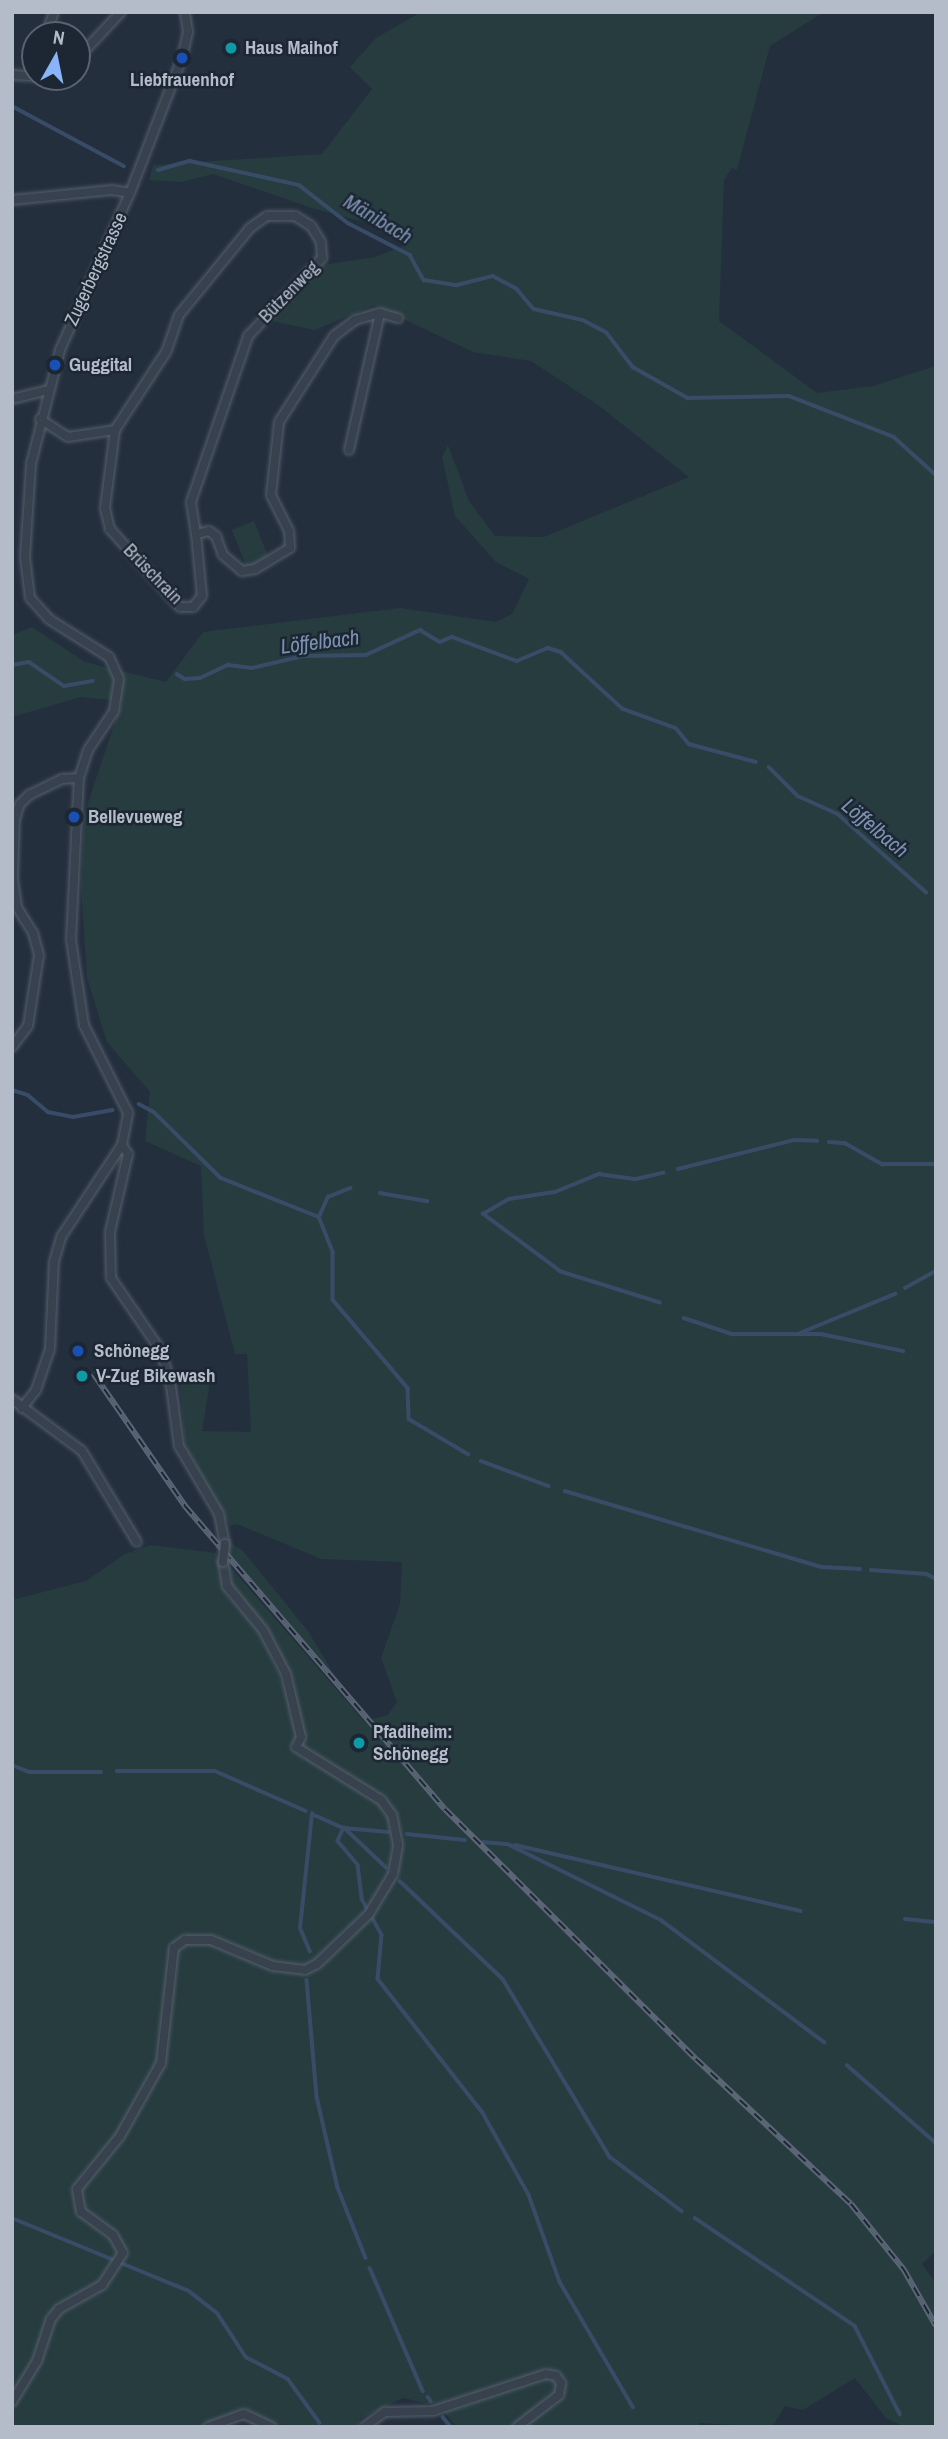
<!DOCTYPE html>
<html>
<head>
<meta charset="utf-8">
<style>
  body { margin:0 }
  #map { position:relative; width:948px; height:2439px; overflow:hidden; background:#242f3e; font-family:"Archivo Narrow",sans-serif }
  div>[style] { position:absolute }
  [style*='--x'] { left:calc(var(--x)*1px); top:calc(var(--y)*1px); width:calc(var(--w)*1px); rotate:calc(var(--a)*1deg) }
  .green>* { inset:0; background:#263c3f; transform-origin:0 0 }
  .stream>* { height:3.5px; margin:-1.75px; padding:0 1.75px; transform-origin:1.75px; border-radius:1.75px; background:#394c67 }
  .roads { filter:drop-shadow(0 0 2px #565f6c) drop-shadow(0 0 2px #565f6c) }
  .street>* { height:8px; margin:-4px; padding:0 4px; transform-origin:4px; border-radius:4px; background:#38414e }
  .rail>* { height:6px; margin-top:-3px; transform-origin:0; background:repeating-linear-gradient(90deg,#1d2633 0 10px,#5a6575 0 20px); box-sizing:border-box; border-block:2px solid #5a6575 }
  .bridges { filter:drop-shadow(0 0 2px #565f6c) drop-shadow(0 0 2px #565f6c) }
  .street-bridge>* { height:8px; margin:-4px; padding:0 4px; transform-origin:4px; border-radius:4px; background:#38414e }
  .dots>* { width:19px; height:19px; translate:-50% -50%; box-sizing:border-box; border:4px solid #1d2633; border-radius:50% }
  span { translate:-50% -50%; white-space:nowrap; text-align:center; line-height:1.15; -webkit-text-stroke:5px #1d2633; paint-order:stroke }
  .poi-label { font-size:19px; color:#b4bcc9; font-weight:700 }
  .left { translate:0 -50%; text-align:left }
  .street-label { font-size:19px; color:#b4bcc9 }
  .water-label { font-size:21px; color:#7c92b1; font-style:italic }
  .frame { position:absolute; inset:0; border:14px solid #b4bcc9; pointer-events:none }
  .north { position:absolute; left:21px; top:21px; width:70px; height:70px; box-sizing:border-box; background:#1d2633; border:2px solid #59626f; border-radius:50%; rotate:9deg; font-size:19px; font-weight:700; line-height:28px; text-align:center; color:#b4bcc9 }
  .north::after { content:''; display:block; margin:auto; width:24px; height:32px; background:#8ab4f8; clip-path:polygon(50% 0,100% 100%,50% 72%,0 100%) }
</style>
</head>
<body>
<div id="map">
  <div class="green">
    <i style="clip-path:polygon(421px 12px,824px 12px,770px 46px,737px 170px,732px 168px,724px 180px,719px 321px,817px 393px,873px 386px,936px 366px,936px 2251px,922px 2264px,936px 2284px,936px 2427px,905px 2427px,886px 2418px,855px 2378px,803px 2410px,785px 2406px,772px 2427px,699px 2423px,698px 2427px,457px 2427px,440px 2407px,403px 2398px,360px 2419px,356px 2427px,251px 2424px,243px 2411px,203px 2427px,12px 2427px,12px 1600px,86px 1581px,125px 1554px,151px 1545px,216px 1553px,227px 1596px,256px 1625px,287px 1692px,293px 1690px,259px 1621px,232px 1584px,227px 1563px,364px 1721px,388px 1715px,397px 1702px,381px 1658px,400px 1604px,402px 1562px,321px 1559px,237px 1524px,230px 1526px,185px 1445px,180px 1384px,211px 1376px,202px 1431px,251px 1432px,247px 1354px,235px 1354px,204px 1235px,201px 1166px,145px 1141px,150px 1092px,107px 1042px,87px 978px,81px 887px,84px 815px,122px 701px,81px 697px,12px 717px,12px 635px,32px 627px,85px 662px,166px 682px,203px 632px,400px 608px,496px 622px,512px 614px,529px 579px,496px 562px,455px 516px,442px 457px,448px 445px,469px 501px,495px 536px,544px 537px,689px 477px,598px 405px,531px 361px,473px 352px,374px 305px,315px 330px,271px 321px,283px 297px,323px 265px,375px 257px,403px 246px,397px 231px,312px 208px,213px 174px,181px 182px,149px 180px,153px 165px,322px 154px,372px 89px,350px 67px,376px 38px)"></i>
    <i style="left:254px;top:521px;width:40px;height:24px;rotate:68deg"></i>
    <i style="clip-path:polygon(232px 1544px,243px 1551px,308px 1631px,338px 1681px,228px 1554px)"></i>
  </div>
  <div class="stream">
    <i style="--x:12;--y:106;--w:127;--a:28.2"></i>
    <i style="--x:158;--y:170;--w:33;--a:-16"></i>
    <i style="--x:190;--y:161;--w:112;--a:12.4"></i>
    <i style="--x:299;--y:185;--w:62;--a:37.8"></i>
    <i style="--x:348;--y:223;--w:70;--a:27.3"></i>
    <i style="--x:410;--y:255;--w:29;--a:61"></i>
    <i style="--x:424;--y:280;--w:33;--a:9"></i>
    <i style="--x:457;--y:285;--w:37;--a:-14"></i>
    <i style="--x:493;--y:276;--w:27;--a:28"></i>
    <i style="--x:517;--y:289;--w:26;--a:50"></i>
    <i style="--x:534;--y:309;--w:50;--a:12.7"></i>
    <i style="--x:583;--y:320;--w:27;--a:28"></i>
    <i style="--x:607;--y:333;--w:43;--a:52.6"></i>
    <i style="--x:633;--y:367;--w:63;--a:29.4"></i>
    <i style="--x:688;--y:398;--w:101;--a:-1.1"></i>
    <i style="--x:789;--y:396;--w:113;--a:21.3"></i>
    <i style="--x:894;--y:437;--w:57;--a:42.1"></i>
    <i style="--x:12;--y:665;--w:17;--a:-10"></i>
    <i style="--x:29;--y:662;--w:42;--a:34.4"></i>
    <i style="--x:64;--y:686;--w:29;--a:-10"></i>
    <i style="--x:177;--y:674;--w:9;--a:32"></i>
    <i style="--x:185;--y:679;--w:15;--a:-4"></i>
    <i style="--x:200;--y:678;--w:31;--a:-25"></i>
    <i style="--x:228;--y:665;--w:24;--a:7"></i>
    <i style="--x:252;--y:668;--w:52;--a:-13.2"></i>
    <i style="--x:303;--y:656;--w:63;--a:-0.9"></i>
    <i style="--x:366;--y:655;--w:60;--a:-24.8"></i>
    <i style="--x:420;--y:630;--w:23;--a:31"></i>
    <i style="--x:440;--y:642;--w:13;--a:-23"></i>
    <i style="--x:452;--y:637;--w:69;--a:20.3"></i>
    <i style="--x:517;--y:661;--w:34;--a:-23"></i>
    <i style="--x:548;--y:648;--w:14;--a:17"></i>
    <i style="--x:561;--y:652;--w:84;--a:42.6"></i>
    <i style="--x:623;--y:709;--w:56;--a:19.7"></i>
    <i style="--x:676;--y:728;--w:21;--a:51"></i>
    <i style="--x:689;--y:744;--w:69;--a:15"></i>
    <i style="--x:769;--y:767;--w:41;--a:45"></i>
    <i style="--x:798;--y:796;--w:44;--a:24.2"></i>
    <i style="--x:838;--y:814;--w:118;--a:41.6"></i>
    <i style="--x:12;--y:1090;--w:17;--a:17"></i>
    <i style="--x:28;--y:1095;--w:26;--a:40"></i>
    <i style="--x:48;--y:1112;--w:25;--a:11"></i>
    <i style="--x:73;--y:1117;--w:40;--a:-10"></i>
    <i style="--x:139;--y:1104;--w:17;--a:28"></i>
    <i style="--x:154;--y:1112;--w:94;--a:44.6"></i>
    <i style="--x:221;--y:1178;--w:105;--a:21.7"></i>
    <i style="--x:319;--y:1217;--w:22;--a:-66"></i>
    <i style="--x:328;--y:1197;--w:24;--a:-22"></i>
    <i style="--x:829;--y:1142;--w:16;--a:4"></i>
    <i style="--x:845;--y:1143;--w:43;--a:29.6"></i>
    <i style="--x:882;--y:1164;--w:54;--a:0"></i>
    <i style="--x:678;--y:1169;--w:120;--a:-14"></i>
    <i style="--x:794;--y:1140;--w:23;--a:2"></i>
    <i style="--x:380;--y:1193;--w:48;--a:9.7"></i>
    <i style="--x:319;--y:1217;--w:38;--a:68"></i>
    <i style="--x:333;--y:1252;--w:48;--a:90"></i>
    <i style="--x:333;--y:1300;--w:116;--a:49.6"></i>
    <i style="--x:408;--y:1388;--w:31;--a:88"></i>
    <i style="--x:409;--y:1419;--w:69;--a:30.7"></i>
    <i style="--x:905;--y:1288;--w:35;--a:-29"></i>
    <i style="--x:660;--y:1303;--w:104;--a:-162.6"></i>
    <i style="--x:561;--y:1272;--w:97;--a:-143.4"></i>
    <i style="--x:483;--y:1214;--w:30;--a:-30"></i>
    <i style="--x:509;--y:1199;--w:47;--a:-8.7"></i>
    <i style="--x:555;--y:1192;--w:48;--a:-22.2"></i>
    <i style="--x:599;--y:1174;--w:37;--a:8"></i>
    <i style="--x:636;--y:1179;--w:28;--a:-13"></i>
    <i style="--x:684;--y:1318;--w:51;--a:18.4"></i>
    <i style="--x:732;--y:1334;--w:89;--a:0"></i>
    <i style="--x:821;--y:1334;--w:84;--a:11.7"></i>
    <i style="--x:800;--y:1333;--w:103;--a:-22.3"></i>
    <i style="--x:481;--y:1461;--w:72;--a:20.2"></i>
    <i style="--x:565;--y:1491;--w:268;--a:16.5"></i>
    <i style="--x:822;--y:1567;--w:38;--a:3"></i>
    <i style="--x:871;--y:1570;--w:56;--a:4.1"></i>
    <i style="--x:927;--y:1574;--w:10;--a:29"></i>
    <i style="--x:12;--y:1765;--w:18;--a:22"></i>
    <i style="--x:29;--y:1772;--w:72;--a:0"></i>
    <i style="--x:117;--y:1771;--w:98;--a:0"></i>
    <i style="--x:215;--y:1771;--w:99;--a:23.7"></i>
    <i style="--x:407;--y:1834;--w:58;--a:5.9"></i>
    <i style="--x:483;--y:1842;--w:25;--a:5"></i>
    <i style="--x:508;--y:1844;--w:171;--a:26.4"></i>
    <i style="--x:661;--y:1920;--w:204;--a:36.8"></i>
    <i style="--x:515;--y:1845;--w:293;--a:13"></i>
    <i style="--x:386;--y:1868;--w:58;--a:-136.4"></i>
    <i style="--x:344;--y:1828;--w:14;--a:115"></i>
    <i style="--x:338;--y:1841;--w:31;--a:50"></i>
    <i style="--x:358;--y:1865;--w:34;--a:83"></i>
    <i style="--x:362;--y:1899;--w:41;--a:60.9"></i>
    <i style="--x:382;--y:1935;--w:44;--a:95.2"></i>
    <i style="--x:378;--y:1979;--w:170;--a:51.9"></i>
    <i style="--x:483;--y:2113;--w:94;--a:60.7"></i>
    <i style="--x:529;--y:2195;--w:92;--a:70.4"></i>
    <i style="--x:560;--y:2282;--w:145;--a:59.7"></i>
    <i style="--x:400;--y:1881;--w:142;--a:43.6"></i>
    <i style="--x:503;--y:1979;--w:208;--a:59"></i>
    <i style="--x:610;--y:2157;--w:90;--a:36.9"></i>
    <i style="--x:905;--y:1919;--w:31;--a:6"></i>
    <i style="--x:310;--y:1952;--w:26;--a:-113"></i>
    <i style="--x:300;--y:1928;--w:115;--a:-84"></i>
    <i style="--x:312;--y:1814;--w:35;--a:24"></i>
    <i style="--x:344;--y:1828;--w:44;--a:5.2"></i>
    <i style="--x:307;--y:1980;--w:117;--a:85.1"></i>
    <i style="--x:317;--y:2097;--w:93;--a:77"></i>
    <i style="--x:338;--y:2188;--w:75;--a:68.2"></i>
    <i style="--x:847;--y:2065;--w:118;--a:41.2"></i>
    <i style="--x:12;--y:2218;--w:191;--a:22.4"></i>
    <i style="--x:189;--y:2291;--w:37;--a:38"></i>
    <i style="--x:218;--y:2314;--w:51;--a:56.9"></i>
    <i style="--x:246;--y:2357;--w:47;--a:27.6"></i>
    <i style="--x:288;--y:2379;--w:54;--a:54"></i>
    <i style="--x:695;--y:2218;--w:193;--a:34"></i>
    <i style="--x:855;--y:2326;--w:99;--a:62.9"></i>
    <i style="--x:370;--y:2268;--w:134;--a:66.7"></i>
    <i style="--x:428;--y:2397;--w:5;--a:53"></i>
    <i style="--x:443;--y:2417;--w:13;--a:51"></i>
  </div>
  <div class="roads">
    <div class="street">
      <i style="--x:46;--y:35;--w:24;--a:-71"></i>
      <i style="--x:77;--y:59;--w:64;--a:-46.9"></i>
      <i style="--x:12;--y:75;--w:34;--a:3"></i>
      <i style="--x:12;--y:200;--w:100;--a:-5.7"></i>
      <i style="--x:112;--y:190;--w:18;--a:9"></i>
      <i style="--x:12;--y:399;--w:36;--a:-14"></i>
      <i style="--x:40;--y:419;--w:33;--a:33"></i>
      <i style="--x:68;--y:437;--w:48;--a:-8.5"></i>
      <i style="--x:349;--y:450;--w:140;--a:-77.2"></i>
      <i style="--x:196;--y:534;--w:32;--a:-99"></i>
      <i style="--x:191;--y:502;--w:176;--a:-71"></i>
      <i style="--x:248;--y:336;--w:108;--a:-46.5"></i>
      <i style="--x:322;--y:258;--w:16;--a:-94"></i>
      <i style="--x:321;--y:242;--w:19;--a:-122"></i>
      <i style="--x:311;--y:226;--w:19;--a:-148"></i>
      <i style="--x:295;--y:216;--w:28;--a:180"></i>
      <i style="--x:267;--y:216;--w:21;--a:145"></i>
      <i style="--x:250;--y:228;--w:112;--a:129.2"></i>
      <i style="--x:179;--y:315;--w:39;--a:109"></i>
      <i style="--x:166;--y:352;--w:93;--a:123.2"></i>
      <i style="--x:115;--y:430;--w:79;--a:97.3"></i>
      <i style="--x:105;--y:508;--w:22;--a:77"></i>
      <i style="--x:110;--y:529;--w:105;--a:48.1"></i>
      <i style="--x:180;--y:607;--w:13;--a:0"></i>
      <i style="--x:193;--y:607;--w:14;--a:-51"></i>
      <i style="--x:202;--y:596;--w:62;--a:-95.5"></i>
      <i style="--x:196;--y:534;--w:13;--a:-13"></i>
      <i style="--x:209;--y:531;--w:9;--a:36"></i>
      <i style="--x:216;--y:536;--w:20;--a:70"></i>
      <i style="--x:223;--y:555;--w:25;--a:40"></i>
      <i style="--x:242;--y:571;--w:13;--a:-9"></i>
      <i style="--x:255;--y:569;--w:41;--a:-31"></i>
      <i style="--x:290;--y:548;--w:17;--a:-93"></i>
      <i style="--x:289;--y:531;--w:40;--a:-116.6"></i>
      <i style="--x:271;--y:495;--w:73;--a:-83.7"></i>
      <i style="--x:279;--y:422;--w:102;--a:-57.4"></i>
      <i style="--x:334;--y:336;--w:26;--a:-37"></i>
      <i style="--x:355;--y:320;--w:26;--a:-16"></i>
      <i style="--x:380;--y:313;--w:19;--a:16"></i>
      <i style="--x:12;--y:1047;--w:26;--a:-53"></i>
      <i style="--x:28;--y:1026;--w:72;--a:-81.2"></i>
      <i style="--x:39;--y:955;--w:23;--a:-105"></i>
      <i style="--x:33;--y:933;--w:31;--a:-122"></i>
      <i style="--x:17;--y:907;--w:29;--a:-98"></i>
      <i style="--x:13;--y:878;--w:59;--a:-88.1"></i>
      <i style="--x:15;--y:819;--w:16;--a:-72"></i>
      <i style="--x:20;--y:804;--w:13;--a:-45"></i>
      <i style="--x:29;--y:795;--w:37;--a:-26"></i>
      <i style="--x:62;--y:779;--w:17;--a:-3"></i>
      <i style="--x:122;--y:1145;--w:11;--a:56"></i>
      <i style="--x:128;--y:1154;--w:80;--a:103"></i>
      <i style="--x:110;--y:1232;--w:46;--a:88.8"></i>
      <i style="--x:111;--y:1278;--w:88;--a:55.6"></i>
      <i style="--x:161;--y:1351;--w:36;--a:74"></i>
      <i style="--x:171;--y:1386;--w:61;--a:82.4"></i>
      <i style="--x:179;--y:1446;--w:79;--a:59.5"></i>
      <i style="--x:219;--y:1514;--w:31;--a:79"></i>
      <i style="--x:12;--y:1399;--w:87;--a:36.6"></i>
      <i style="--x:82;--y:1451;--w:106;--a:58.9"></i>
      <i style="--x:22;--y:1408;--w:23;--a:-52"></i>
      <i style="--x:36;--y:1390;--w:43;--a:-71.1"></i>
      <i style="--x:50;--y:1349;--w:87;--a:-87.4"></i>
      <i style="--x:54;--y:1262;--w:26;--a:-74"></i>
      <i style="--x:61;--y:1237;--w:110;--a:-56.5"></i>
      <i style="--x:122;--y:1145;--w:33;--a:-79"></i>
      <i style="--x:128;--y:1113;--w:98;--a:-116.6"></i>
      <i style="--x:84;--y:1025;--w:86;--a:-98.7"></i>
      <i style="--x:71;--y:940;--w:162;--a:-87.2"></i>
      <i style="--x:79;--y:778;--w:29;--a:-72"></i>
      <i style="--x:88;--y:750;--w:47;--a:-56.3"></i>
      <i style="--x:114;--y:711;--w:32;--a:-81"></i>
      <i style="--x:119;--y:679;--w:24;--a:-114"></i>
      <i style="--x:109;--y:657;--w:71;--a:-147.7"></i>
      <i style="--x:49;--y:619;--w:28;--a:-132"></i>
      <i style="--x:30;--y:598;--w:41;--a:-97"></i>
      <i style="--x:25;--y:557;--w:93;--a:-86.3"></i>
      <i style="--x:31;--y:464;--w:118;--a:-75.7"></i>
      <i style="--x:60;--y:350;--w:172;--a:-66"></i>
      <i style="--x:130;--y:193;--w:145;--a:-68.9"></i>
      <i style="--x:182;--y:58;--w:27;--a:-77"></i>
      <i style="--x:188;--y:32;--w:20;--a:-99"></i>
      <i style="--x:12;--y:2402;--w:48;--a:-58.6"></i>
      <i style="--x:37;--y:2361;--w:44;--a:-71.6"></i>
      <i style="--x:51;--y:2319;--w:13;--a:-51"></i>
      <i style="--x:59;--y:2309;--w:49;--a:-29.2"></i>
      <i style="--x:102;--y:2285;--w:38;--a:-57"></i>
      <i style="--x:123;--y:2253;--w:21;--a:-119"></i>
      <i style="--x:113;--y:2235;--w:39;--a:-144"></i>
      <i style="--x:81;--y:2212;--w:23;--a:-100"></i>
      <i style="--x:77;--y:2189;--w:68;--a:-50.9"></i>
      <i style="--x:120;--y:2136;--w:84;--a:-60.7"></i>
      <i style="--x:161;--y:2063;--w:116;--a:-83.6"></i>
      <i style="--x:174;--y:1948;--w:14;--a:-36"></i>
      <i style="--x:185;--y:1940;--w:26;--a:0"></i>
      <i style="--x:211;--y:1940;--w:67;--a:22.8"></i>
      <i style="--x:273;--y:1966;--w:32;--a:7"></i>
      <i style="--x:305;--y:1970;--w:13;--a:-27"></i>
      <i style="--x:317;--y:1964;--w:72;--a:-43.9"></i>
      <i style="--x:369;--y:1914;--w:47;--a:-59"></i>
      <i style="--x:393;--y:1874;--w:29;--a:-80"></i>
      <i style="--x:398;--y:1845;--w:31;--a:-101"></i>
      <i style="--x:392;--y:1815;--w:19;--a:-126"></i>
      <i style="--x:381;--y:1800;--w:100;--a:-148.1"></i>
      <i style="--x:296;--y:1747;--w:11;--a:-63"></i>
      <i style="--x:301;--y:1737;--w:65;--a:-103.4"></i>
      <i style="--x:286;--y:1674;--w:50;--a:-117.6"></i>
      <i style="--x:263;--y:1630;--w:57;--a:-129.3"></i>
      <i style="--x:227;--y:1586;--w:24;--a:-99"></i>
      <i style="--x:208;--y:2427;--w:38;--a:-20"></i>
      <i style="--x:244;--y:2414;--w:31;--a:25"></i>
      <i style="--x:364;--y:2427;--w:26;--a:-36"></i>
      <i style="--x:385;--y:2412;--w:48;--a:-1.2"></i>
      <i style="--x:433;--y:2411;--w:119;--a:-18.1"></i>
      <i style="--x:546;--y:2374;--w:10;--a:11"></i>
      <i style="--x:556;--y:2376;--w:9;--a:54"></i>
      <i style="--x:561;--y:2383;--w:12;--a:99"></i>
      <i style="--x:559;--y:2395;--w:53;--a:142.7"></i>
    </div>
  </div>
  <div class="rail">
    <i style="--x:93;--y:1373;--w:162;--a:55.3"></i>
    <i style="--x:185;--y:1506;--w:399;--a:49.4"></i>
    <i style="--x:445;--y:1809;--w:354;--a:44.9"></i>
    <i style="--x:696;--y:2059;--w:212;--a:43.1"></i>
    <i style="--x:851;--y:2204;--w:85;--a:51.2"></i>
    <i style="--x:904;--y:2270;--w:64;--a:60.3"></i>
  </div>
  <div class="bridges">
    <div class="street-bridge">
      <i style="--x:223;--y:1562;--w:18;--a:-84"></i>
    </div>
  </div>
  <div class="dots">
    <i style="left:231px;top:48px;background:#0f9aa8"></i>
    <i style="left:182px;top:58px;background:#1a4fb4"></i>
    <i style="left:55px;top:365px;background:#1a4fb4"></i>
    <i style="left:74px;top:817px;background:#1a4fb4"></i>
    <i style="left:78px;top:1351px;background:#1a4fb4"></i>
    <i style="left:82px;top:1376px;background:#0f9aa8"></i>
    <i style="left:359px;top:1743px;background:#0f9aa8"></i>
  </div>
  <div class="poi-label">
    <span class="left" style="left:245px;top:48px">Haus Maihof</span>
    <span style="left:182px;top:80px">Liebfrauenhof</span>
    <span class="left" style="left:69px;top:365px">Guggital</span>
    <span class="left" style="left:88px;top:817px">Bellevueweg</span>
    <span class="left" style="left:94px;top:1351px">Schönegg</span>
    <span class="left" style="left:96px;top:1376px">V-Zug Bikewash</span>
    <span class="left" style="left:373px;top:1743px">Pfadiheim:<br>Schönegg</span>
  </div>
  <div class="street-label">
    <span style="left:96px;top:269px;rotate:-65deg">Zugerbergstrasse</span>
    <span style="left:289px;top:292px;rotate:-46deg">Bützenweg</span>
    <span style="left:153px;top:574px;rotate:46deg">Brüschrain</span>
  </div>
  <div class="water-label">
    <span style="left:378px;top:219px;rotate:31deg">Mänibach</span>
    <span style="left:320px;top:642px;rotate:-7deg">Löffelbach</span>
    <span style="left:875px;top:828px;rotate:40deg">Löffelbach</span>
  </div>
  <div class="frame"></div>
  <div class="north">N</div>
</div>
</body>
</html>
